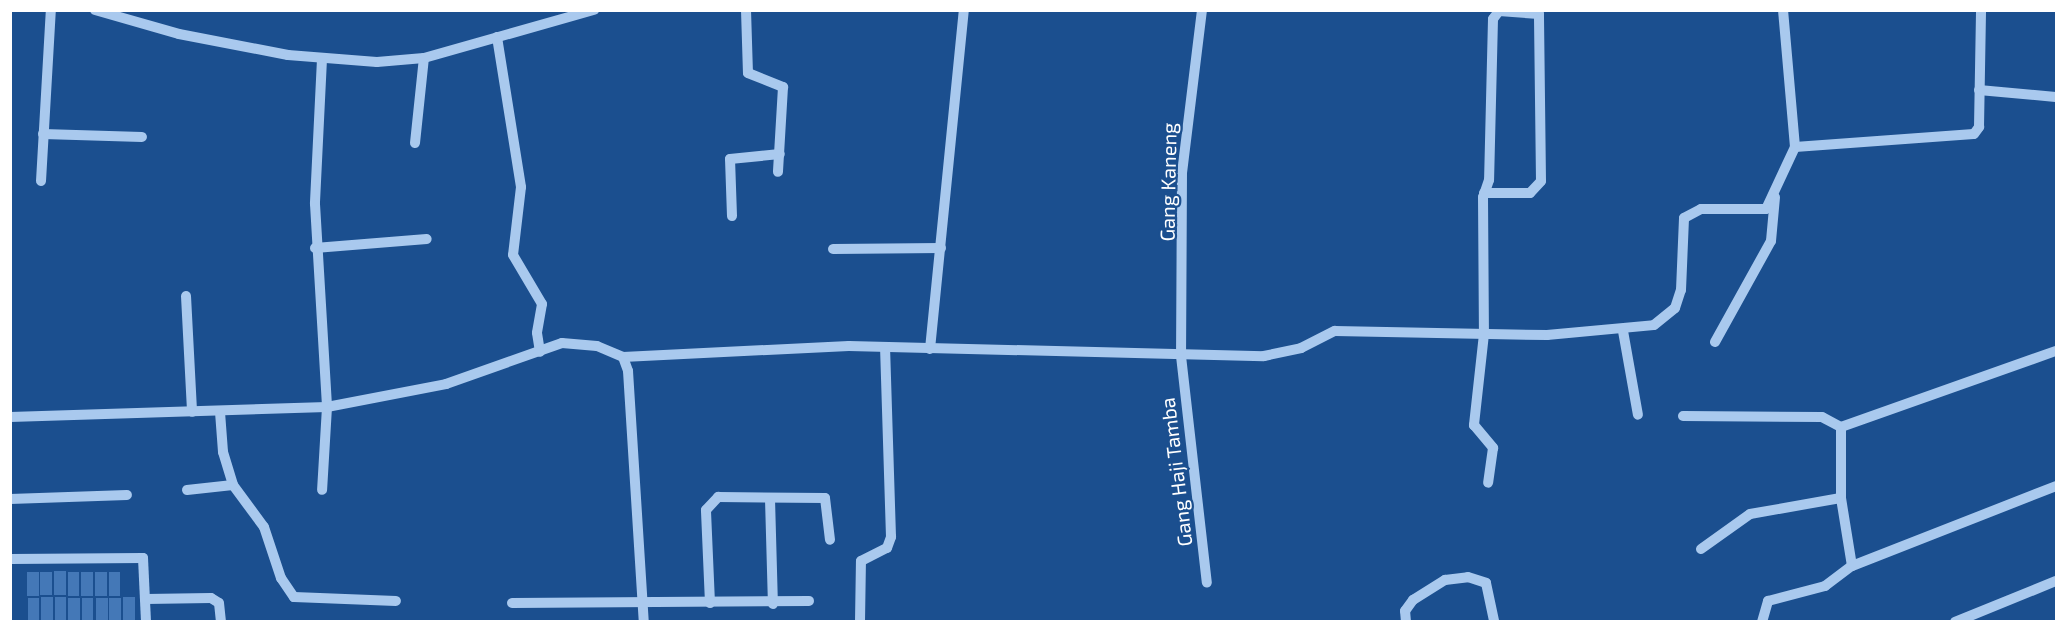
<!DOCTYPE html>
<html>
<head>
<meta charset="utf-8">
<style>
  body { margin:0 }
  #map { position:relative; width:2067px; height:632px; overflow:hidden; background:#1b4f8f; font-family:"Exo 2",sans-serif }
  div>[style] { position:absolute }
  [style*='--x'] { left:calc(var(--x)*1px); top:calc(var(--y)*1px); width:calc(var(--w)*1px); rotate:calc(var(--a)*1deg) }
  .building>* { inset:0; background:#4478b7; transform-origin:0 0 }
  .minor>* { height:10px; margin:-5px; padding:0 5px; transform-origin:5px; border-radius:5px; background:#a9c9ee }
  span { translate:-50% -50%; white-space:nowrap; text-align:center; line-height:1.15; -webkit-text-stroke:4.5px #1b4f8f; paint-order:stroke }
  .street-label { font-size:20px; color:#fff }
  .frame { position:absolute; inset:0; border:12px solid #fff; pointer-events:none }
</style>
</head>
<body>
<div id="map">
  <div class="building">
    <i style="left:54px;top:571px;width:12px;height:24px"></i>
    <i style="left:27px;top:572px;width:12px;height:24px"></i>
    <i style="left:40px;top:572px;width:12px;height:23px"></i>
    <i style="left:68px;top:572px;width:11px;height:24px"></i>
    <i style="left:81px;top:572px;width:12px;height:24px"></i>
    <i style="left:95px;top:572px;width:12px;height:24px"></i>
    <i style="left:109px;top:572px;width:11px;height:24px"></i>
    <i style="left:53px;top:597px;width:24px;height:12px;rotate:90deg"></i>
    <i style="left:55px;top:597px;width:11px;height:24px"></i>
    <i style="left:135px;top:597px;width:24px;height:12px;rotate:90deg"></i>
    <i style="left:28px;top:598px;width:11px;height:23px"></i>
    <i style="left:68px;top:598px;width:12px;height:24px"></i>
    <i style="left:82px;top:598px;width:11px;height:24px"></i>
    <i style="left:96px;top:598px;width:12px;height:24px"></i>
    <i style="left:109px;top:598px;width:12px;height:24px"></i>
  </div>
  <div class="minor">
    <i style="--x:95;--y:10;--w:87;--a:15.9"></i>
    <i style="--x:179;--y:34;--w:111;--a:10.9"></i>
    <i style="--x:288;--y:55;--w:89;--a:4.5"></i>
    <i style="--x:377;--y:62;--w:47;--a:-4.9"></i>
    <i style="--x:424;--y:58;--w:177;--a:-15.8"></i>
    <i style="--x:746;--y:10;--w:63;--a:88.2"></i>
    <i style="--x:748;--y:73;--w:38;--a:22"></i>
    <i style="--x:783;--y:87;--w:85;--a:93.4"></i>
    <i style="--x:1202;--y:10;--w:163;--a:97"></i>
    <i style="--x:1182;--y:172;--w:184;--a:90.3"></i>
    <i style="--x:1181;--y:356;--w:228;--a:83.5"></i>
    <i style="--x:497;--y:37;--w:152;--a:80.9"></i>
    <i style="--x:521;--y:187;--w:68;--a:96.7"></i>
    <i style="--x:513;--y:255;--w:57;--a:59.4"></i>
    <i style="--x:542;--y:304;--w:29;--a:100"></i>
    <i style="--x:537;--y:333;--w:19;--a:81"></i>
    <i style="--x:322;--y:59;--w:145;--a:92.8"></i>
    <i style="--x:315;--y:204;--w:203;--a:86.6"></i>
    <i style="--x:327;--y:407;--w:83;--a:93.4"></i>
    <i style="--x:1979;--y:90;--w:77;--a:5.2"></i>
    <i style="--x:43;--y:134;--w:99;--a:1.7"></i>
    <i style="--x:415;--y:143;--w:85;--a:-84"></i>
    <i style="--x:1795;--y:147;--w:179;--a:-4.2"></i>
    <i style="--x:1974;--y:134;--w:9;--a:-54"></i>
    <i style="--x:1979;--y:127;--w:117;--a:-89"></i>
    <i style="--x:41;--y:181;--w:171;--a:-86.7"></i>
    <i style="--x:1484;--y:193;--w:46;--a:0"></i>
    <i style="--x:1530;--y:193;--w:16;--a:-47"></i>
    <i style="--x:1541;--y:181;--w:167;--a:-90.7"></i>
    <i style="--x:1539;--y:14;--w:40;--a:-175.7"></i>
    <i style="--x:1499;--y:11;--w:10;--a:127"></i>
    <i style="--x:1493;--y:19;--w:161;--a:91.4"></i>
    <i style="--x:1489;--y:180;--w:18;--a:109"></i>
    <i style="--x:1483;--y:197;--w:137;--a:89.6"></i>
    <i style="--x:1484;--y:334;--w:92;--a:96.3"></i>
    <i style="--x:1474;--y:425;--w:30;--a:50"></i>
    <i style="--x:1493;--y:448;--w:35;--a:98"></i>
    <i style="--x:732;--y:216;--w:57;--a:-92"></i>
    <i style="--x:730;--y:159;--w:50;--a:-5.7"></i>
    <i style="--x:315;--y:248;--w:112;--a:-4.6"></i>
    <i style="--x:833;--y:249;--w:108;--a:-0.5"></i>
    <i style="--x:186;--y:296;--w:116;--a:87"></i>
    <i style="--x:1623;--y:331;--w:85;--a:79.9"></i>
    <i style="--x:1715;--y:342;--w:115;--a:-61"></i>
    <i style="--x:1771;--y:241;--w:44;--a:-84.8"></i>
    <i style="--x:930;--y:349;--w:341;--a:-84.3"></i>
    <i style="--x:623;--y:357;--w:226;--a:-2.8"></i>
    <i style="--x:849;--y:346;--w:415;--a:1.4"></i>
    <i style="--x:1264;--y:356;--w:38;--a:-12"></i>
    <i style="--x:1301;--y:348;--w:38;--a:-27"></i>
    <i style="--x:1335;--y:331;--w:212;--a:1.1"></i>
    <i style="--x:1547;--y:335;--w:107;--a:-5.3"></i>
    <i style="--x:1654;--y:325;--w:27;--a:-39"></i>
    <i style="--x:1675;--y:308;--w:19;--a:-72"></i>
    <i style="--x:1681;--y:290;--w:72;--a:-87.6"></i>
    <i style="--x:1684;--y:218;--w:19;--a:-28"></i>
    <i style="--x:1701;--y:209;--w:65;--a:0"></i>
    <i style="--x:1766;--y:209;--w:68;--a:-64.9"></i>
    <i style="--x:1795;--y:147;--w:138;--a:-95"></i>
    <i style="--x:220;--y:412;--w:40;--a:85.7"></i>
    <i style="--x:223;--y:452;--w:34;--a:73"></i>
    <i style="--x:233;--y:485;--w:52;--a:53.6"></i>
    <i style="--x:264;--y:527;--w:54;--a:71.6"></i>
    <i style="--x:281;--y:578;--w:23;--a:56"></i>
    <i style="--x:294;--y:597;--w:102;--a:2.2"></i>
    <i style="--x:1683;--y:416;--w:139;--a:0.4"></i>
    <i style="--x:1822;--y:417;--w:21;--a:28"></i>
    <i style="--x:10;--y:417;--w:317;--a:-1.8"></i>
    <i style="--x:327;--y:407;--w:121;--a:-10.9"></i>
    <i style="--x:446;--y:384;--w:123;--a:-19.5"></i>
    <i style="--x:562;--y:343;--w:35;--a:5"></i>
    <i style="--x:597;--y:346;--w:28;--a:23"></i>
    <i style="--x:623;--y:357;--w:15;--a:70"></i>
    <i style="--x:628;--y:371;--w:252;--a:86.4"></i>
    <i style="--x:187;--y:490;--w:46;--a:-6.2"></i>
    <i style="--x:10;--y:499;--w:117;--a:-2"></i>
    <i style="--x:770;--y:499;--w:105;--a:88.4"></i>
    <i style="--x:1701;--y:549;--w:60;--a:-35.5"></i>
    <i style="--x:1750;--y:514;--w:92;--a:-10"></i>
    <i style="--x:10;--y:559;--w:133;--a:-0.4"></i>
    <i style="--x:143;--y:558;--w:64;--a:87.3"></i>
    <i style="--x:1852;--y:566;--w:69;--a:-99.2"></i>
    <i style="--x:1841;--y:498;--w:71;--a:-90"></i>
    <i style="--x:1841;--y:427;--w:228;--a:-19.5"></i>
    <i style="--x:146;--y:599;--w:65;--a:-0.9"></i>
    <i style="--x:211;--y:598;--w:9;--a:32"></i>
    <i style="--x:219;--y:603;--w:19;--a:84"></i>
    <i style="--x:512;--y:603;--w:297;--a:-0.4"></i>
    <i style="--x:710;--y:603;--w:93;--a:-92.5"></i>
    <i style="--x:706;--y:510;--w:18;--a:-47"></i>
    <i style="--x:718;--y:497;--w:107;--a:0.5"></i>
    <i style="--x:825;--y:498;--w:42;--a:83.2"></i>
    <i style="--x:860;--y:622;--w:61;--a:-89.1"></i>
    <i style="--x:861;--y:561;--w:29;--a:-27"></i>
    <i style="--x:887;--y:548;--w:12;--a:-70"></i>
    <i style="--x:891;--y:537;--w:190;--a:-91.8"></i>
    <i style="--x:1406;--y:622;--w:11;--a:-95"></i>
    <i style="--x:1405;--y:611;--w:14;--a:-54"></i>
    <i style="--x:1413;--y:600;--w:38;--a:-32"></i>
    <i style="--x:1445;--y:580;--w:23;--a:-7"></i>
    <i style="--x:1468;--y:577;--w:19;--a:18"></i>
    <i style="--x:1486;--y:583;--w:40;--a:78"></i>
    <i style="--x:1762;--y:622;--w:22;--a:-74"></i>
    <i style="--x:1768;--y:601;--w:59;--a:-14.7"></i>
    <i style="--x:1825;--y:586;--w:34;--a:-37"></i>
    <i style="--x:1852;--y:566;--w:219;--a:-21.4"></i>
    <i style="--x:1955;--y:622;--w:109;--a:-22.1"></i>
  </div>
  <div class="street-label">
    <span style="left:1168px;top:182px;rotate:-89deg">Gang Kaneng</span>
    <span style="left:1176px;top:472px;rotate:-97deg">Gang Haji Tamba</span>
  </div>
  <div class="frame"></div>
</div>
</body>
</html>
